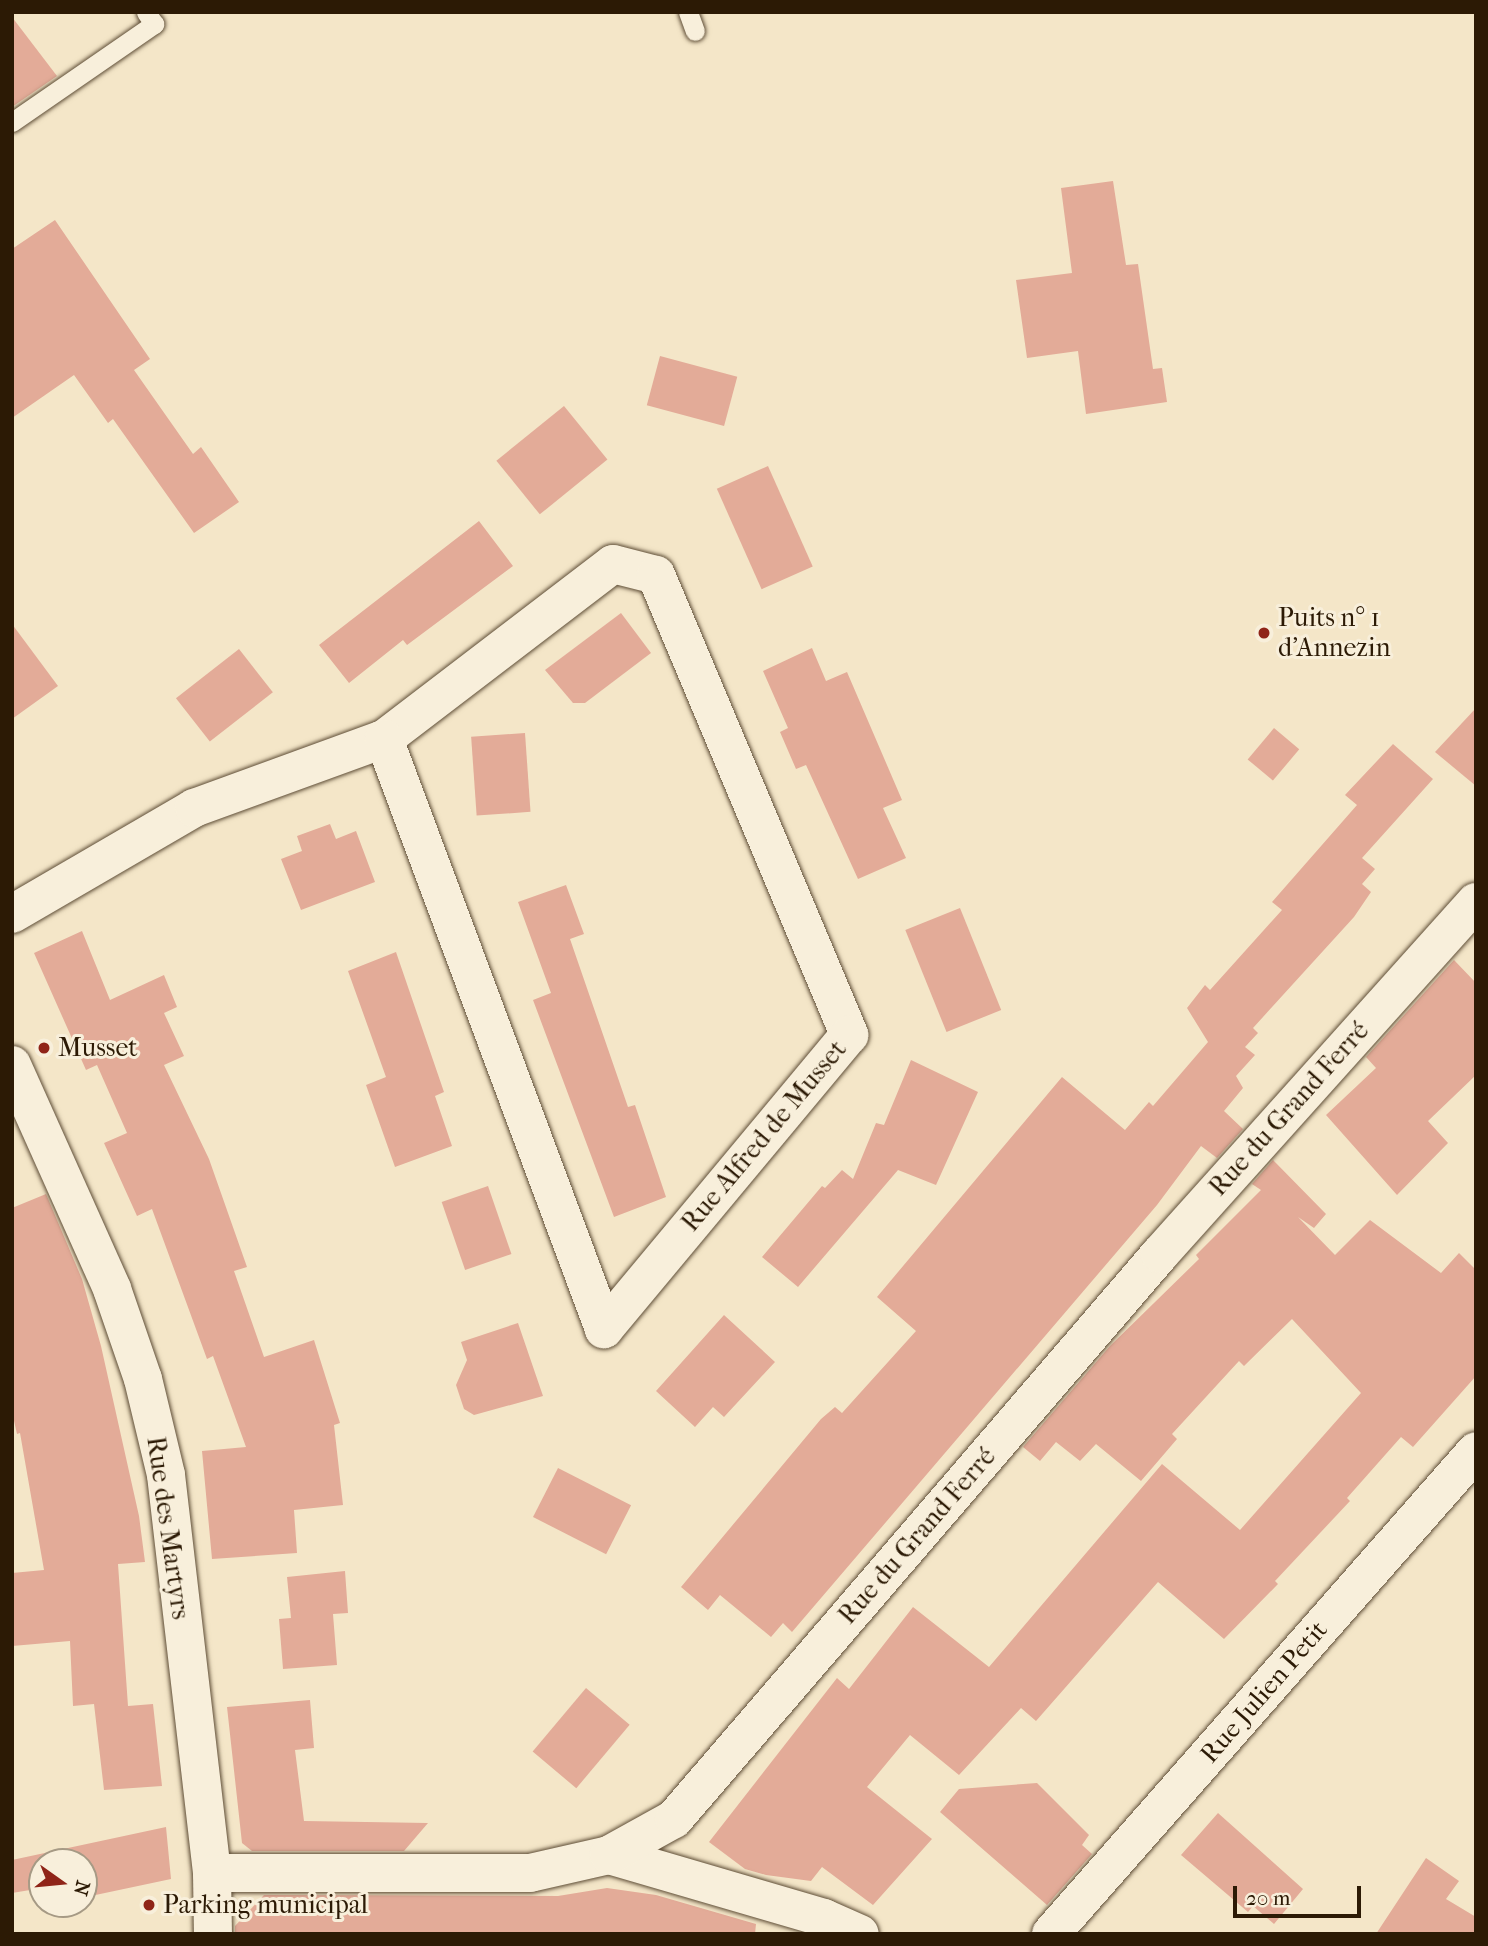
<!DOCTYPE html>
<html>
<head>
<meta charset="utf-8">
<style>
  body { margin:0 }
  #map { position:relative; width:1488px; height:1946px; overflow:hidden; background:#f4e6c8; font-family:"IM FELL French Canon",serif }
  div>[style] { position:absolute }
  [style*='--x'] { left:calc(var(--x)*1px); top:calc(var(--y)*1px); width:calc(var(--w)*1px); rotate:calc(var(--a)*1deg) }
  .building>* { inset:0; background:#e3ab98; transform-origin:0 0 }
  .roads { filter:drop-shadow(0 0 2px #5e4d36) drop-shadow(0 0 2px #5e4d36) }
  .service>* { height:19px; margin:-9.5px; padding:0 9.5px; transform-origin:9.5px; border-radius:9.5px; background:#f8efdb }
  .minor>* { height:38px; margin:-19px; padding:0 19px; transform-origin:19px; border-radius:19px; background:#f8efdb }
  .tertiary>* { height:38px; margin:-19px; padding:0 19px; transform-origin:19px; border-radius:19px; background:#f8efdb }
  .dots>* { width:19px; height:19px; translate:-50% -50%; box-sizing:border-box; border:4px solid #f8efdb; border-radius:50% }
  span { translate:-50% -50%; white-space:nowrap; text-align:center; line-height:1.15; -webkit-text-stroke:6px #f8efdb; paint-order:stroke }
  .poi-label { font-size:26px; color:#2c1a05 }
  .left { translate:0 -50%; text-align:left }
  .street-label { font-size:26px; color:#2c1a05 }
  .frame { position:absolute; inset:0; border:14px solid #2c1a05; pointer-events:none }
  .north { position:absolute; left:28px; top:1848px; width:70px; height:70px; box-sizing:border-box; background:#f8efdb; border:2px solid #a69a85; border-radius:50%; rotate:105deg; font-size:19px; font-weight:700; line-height:28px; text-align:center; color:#2c1a05 }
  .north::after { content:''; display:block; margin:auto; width:24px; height:32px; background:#8f2418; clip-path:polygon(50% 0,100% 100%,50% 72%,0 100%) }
  .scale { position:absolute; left:1233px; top:1886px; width:128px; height:32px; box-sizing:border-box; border:4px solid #2c1a05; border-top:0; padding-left:9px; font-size:21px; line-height:24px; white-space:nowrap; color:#2c1a05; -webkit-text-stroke:5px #f8efdb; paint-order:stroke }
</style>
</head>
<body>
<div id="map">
  <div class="building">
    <i style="clip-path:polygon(12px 17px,57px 76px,12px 107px)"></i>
    <i style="clip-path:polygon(1113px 181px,1126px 265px,1138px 264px,1153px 369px,1162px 368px,1167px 402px,1086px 414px,1078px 351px,1027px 358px,1016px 280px,1072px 273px,1061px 188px)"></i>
    <i style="clip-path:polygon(55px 220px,150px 359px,134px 370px,193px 454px,201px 447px,239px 502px,194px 533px,113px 419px,108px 423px,74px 375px,12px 418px,12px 249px)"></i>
    <i style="left:660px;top:356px;width:80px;height:51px;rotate:15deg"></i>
    <i style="left:564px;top:406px;width:69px;height:87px;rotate:51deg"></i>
    <i style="left:768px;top:466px;width:110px;height:56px;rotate:66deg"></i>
    <i style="clip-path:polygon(479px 521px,513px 566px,407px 645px,403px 640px,349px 683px,319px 645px)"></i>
    <i style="clip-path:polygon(621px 613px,651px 653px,585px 703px,573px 703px,545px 670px)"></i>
    <i style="clip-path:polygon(12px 624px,58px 686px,12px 719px)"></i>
    <i style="clip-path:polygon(812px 648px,826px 681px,847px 672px,902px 800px,883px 808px,906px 858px,858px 879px,806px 765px,796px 769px,780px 732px,788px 728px,763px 671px)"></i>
    <i style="left:239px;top:649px;width:55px;height:80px;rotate:52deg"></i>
    <i style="clip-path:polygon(1476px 708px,1476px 786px,1435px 752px)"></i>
    <i style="left:1274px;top:728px;width:33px;height:41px;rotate:40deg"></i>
    <i style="left:525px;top:733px;width:79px;height:54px;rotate:86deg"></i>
    <i style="clip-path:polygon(1393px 744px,1433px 779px,1362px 858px,1375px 869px,1362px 884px,1371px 892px,1354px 917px,1253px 1028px,1258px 1033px,1245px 1047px,1255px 1055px,1236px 1076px,1243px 1088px,1224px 1111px,1243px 1129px,1217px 1158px,1201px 1146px,1157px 1205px,792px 1632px,783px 1623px,771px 1637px,720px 1595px,708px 1610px,681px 1587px,821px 1419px,835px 1407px,842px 1413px,916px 1331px,877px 1297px,1062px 1077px,1125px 1130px,1149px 1102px,1153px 1106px,1208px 1042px,1187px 1008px,1205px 985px,1210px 990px,1282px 910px,1272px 902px,1357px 805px,1345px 795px)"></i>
    <i style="clip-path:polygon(330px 824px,336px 839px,356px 831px,375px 882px,301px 910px,281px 859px,302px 851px,297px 836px)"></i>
    <i style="clip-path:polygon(566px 885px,584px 934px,570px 939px,628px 1107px,635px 1105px,666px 1197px,614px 1217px,533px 1000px,551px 993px,518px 902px)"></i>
    <i style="left:960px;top:908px;width:110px;height:59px;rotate:68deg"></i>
    <i style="clip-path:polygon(82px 931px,110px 1000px,164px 975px,177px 1007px,164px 1013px,184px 1056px,164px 1065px,209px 1159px,247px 1267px,234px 1271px,264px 1357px,314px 1340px,340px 1423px,334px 1425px,343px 1505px,294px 1510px,297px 1553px,212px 1559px,202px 1451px,246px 1447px,213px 1356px,207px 1359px,152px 1209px,137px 1216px,104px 1143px,127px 1133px,97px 1065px,86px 1070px,34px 953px)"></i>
    <i style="clip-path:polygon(396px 952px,444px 1092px,435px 1096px,452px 1146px,395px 1167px,366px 1085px,386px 1077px,348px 971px)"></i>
    <i style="clip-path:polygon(1454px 960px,1476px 983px,1476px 1075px,1428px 1121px,1448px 1143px,1397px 1195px,1326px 1115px,1376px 1068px,1366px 1057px)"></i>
    <i style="clip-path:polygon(911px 1060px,978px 1092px,936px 1185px,898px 1170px,798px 1287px,762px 1257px,822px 1186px,825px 1188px,842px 1170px,853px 1179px,876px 1123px,884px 1125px)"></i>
    <i style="clip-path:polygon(1273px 1160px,1326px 1214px,1314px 1228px,1298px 1217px,1335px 1255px,1370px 1220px,1441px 1273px,1459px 1253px,1476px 1270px,1476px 1376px,1413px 1447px,1401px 1437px,1347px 1498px,1350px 1501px,1275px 1581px,1278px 1584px,1224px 1639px,1158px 1582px,1036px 1721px,1021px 1708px,959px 1775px,910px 1735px,867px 1787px,932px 1839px,873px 1905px,822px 1867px,811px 1881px,766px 1875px,745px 1869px,709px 1842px,837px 1678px,849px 1689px,913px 1607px,989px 1667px,1162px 1464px,1240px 1530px,1361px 1393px,1292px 1319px,1244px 1366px,1239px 1361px,1172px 1434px,1177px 1439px,1141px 1481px,1096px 1444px,1080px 1461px,1056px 1442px,1040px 1461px,1023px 1447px,1110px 1346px,1199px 1259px,1196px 1255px,1261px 1190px,1252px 1184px)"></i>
    <i style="left:488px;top:1186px;width:72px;height:49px;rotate:71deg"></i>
    <i style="clip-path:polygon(46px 1194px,82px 1279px,101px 1346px,139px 1516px,145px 1562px,118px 1564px,128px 1706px,153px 1704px,162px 1786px,104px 1790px,94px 1704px,73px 1706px,70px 1641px,12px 1646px,12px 1573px,44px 1570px,20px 1433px,17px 1434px,12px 1412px,12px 1208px)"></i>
    <i style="clip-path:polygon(724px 1315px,775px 1362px,724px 1417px,713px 1407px,695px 1427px,656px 1391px)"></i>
    <i style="clip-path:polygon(518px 1323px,543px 1396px,474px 1415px,464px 1409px,456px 1385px,467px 1360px,461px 1342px)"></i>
    <i style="left:558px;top:1468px;width:82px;height:55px;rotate:27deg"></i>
    <i style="clip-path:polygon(345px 1571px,348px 1613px,333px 1614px,337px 1665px,283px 1669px,279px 1619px,291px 1618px,287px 1577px)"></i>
    <i style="left:586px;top:1688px;width:57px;height:83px;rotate:40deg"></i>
    <i style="clip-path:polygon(310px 1700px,314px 1748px,295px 1750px,304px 1821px,428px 1823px,404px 1851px,252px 1851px,242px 1843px,227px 1707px)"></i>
    <i style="clip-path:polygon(1037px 1783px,1089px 1835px,1082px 1845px,1092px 1854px,1047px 1905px,940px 1812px,959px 1789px)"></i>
    <i style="clip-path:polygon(1218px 1813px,1303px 1889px,1274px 1924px,1253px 1906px,1248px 1912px,1181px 1855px)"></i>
    <i style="clip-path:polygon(166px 1827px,171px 1879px,86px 1897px,84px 1862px,42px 1862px,42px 1888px,12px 1893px,12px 1860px)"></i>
    <i style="clip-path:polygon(1426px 1858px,1459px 1881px,1446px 1899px,1476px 1917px,1476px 1934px,1376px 1934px)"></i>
    <i style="clip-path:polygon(607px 1888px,656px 1895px,756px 1924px,755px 1934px,235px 1934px,235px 1926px,264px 1895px,558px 1896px)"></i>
  </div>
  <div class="roads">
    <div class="service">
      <i style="--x:688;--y:12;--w:20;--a:70"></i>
      <i style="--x:12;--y:122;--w:173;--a:-34.6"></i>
      <i style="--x:154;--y:24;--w:14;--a:-124"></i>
    </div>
    <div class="minor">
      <i style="--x:12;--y:914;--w:211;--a:-30.2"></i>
      <i style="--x:194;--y:808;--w:202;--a:-20"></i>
      <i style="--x:384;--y:739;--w:288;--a:-37.4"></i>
      <i style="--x:613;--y:564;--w:44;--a:14.3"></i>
      <i style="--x:656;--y:575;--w:499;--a:67.2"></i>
      <i style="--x:849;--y:1035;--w:383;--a:129.8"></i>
      <i style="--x:604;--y:1329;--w:630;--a:-110.45"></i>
      <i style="--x:609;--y:1855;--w:224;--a:16.3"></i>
      <i style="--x:824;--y:1918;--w:39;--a:24"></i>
      <i style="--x:212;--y:1873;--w:318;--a:0"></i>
      <i style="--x:530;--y:1873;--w:81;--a:-12.8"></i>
      <i style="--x:609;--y:1855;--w:74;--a:-29"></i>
      <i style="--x:674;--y:1819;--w:745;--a:-49.3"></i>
      <i style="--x:1160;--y:1254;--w:473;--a:-48.1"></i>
      <i style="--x:1051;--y:1934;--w:643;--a:-48.65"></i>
    </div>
    <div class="tertiary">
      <i style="--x:12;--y:1065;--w:245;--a:65.9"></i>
      <i style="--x:112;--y:1289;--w:95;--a:71"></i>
      <i style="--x:143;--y:1379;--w:99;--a:76.5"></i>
      <i style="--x:166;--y:1475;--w:401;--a:83.4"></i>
      <i style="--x:212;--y:1873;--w:61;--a:89.1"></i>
    </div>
  </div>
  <div class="dots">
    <i style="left:1264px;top:633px;background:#8f2418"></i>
    <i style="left:44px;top:1048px;background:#8f2418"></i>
    <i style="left:149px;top:1905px;background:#8f2418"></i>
  </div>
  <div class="poi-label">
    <span class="left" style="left:1278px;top:633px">Puits n° 1<br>d'Annezin</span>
    <span class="left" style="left:58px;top:1048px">Musset</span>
    <span class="left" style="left:163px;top:1905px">Parking municipal</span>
  </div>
  <div class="street-label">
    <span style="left:1289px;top:1109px;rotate:-48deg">Rue du Grand Ferré</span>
    <span style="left:764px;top:1136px;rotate:-50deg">Rue Alfred de Musset</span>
    <span style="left:168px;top:1528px;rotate:82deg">Rue des Martyrs</span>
    <span style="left:917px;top:1536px;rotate:-49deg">Rue du Grand Ferré</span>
    <span style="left:1264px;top:1692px;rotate:-49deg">Rue Julien Petit</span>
  </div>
  <div class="frame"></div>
  <div class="north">N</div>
  <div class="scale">20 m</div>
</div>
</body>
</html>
